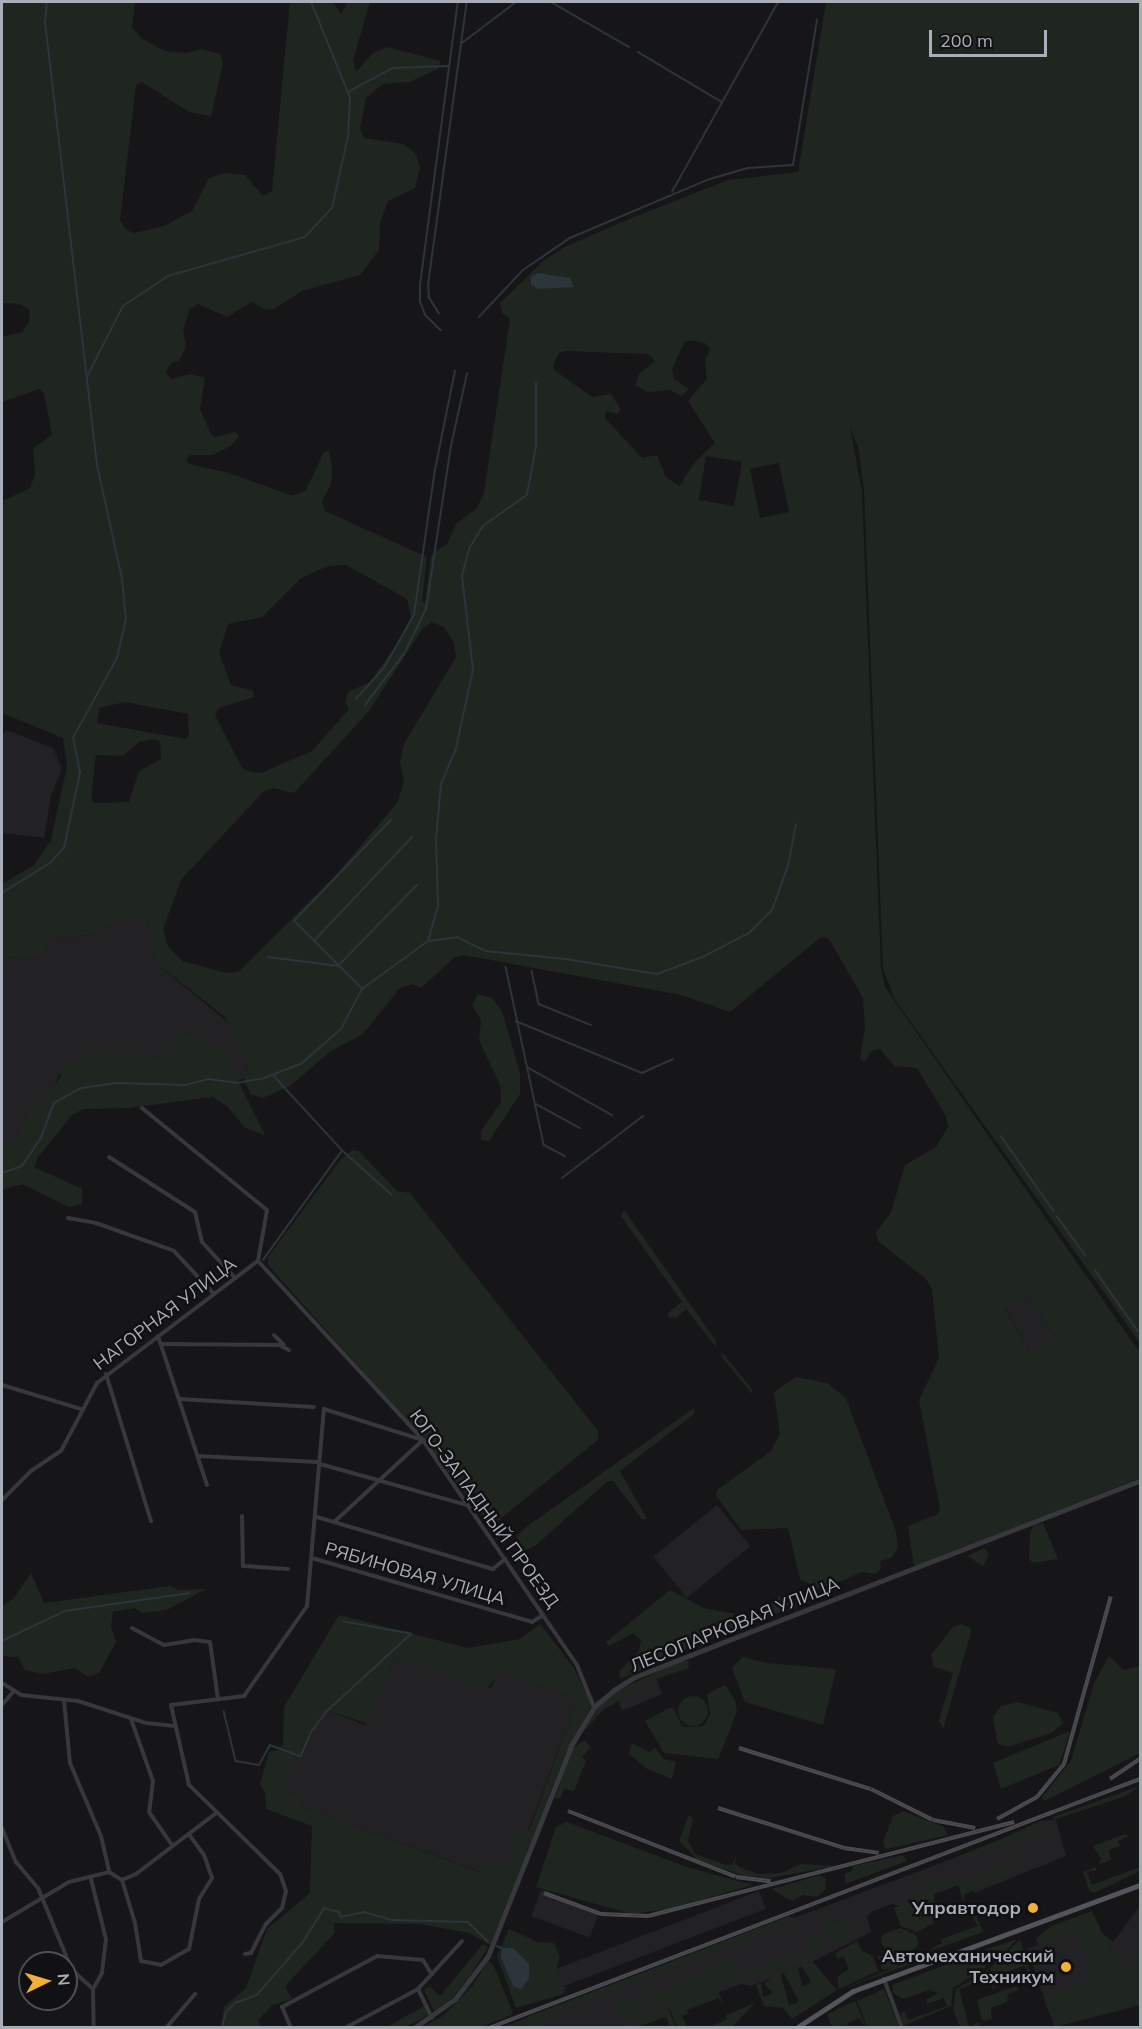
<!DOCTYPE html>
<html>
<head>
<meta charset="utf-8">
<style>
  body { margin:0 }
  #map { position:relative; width:1142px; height:2029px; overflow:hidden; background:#161618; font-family:Mulish,sans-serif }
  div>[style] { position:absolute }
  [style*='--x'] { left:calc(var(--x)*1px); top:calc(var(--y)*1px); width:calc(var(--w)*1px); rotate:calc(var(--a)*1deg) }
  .built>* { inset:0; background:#222225; transform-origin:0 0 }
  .green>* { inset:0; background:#1e261f }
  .round { border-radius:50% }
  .water>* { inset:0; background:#2c353c }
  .stream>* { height:1.5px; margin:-0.75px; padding:0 0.75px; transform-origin:0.75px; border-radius:0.75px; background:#2c353c }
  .minor>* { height:4px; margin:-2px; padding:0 2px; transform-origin:2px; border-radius:2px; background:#37383d }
  .tertiary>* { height:4.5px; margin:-2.25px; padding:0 2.25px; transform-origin:2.25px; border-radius:2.25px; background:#37383d }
  .primary>* { height:5px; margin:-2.5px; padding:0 2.5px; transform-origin:2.5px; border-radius:2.5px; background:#53555c }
  .rail>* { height:4px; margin-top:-2px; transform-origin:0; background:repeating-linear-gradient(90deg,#111113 0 4.5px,#4a4c52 0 9px); box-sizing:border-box; border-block:2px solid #4a4c52 }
  .dots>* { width:16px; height:16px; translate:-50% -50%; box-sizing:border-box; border:3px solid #111113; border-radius:50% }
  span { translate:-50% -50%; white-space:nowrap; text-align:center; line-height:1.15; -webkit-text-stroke:5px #111113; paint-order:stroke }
  .street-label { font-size:18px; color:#a8adb8 }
  .poi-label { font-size:18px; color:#a8adb8; font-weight:700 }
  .right { translate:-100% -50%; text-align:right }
  .frame { position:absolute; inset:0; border:3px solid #a8adb8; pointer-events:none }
  .north { position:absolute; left:18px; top:1951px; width:60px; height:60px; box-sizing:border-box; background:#111113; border:2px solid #4d4f55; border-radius:50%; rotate:85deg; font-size:16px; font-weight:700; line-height:24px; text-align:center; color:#a8adb8 }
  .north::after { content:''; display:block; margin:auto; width:21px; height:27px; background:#f2b134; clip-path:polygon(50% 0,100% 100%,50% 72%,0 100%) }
  .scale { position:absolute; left:929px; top:30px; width:118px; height:27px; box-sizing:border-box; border:3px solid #a8adb8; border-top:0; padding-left:8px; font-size:18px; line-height:21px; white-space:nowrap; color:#a8adb8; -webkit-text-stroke:4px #111113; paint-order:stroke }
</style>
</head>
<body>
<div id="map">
  <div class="built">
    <i style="clip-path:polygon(6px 730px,53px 748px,62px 768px,51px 796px,44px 838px,2px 833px,2px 736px)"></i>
    <i style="clip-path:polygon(145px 917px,151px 925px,156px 963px,230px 1024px,248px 1072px,244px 1078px,238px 1081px,222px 1049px,186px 1032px,163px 1056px,154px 1058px,136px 1053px,58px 1075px,55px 1087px,25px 1115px,18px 1137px,2px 1149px,2px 958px,39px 956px,54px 938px,89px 935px,116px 923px)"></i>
    <i style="clip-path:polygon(1027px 1295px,1055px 1337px,1054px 1333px,1090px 1312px,1103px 1334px,1109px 1330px,1132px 1369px,1065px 1411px,1030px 1354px,1057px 1338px,1030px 1353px,1005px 1308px)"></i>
    <i style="left:717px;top:1505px;width:53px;height:82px;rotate:51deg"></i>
    <i style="clip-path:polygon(394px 1656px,491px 1688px,498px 1672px,502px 1671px,577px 1700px,509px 1882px,304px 1808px,299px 1796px,282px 1791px,295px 1755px,302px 1756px,312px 1731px,327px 1710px,365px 1725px)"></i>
    <i style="clip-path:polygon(655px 1676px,662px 1694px,622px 1711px,618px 1699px)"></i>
    <i style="clip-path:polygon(1056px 1820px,1066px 1856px,974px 1893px,963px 1880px,901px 1906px,892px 1904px,871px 1912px,867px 1917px,871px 1932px,808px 1964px,751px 1986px,741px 1984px,625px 2027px,500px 2028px,984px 1847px,1040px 1821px)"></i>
    <i style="left:541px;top:1890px;width:62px;height:28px;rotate:20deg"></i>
    <i style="left:759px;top:1891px;width:19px;height:221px;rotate:69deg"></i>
    <i style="clip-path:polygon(1140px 1906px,1140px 2001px,1107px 1950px)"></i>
    <i style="clip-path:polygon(1095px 1925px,1095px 1979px,1044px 1997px,1027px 1949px)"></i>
  </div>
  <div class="green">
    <i style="clip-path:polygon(evenodd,2px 2px,135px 2px,132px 27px,141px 38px,165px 51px,186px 53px,202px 49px,220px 54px,223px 63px,211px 116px,189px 112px,142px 82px,136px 85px,120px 220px,126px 230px,134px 233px,164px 226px,192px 211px,209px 178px,225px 173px,245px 175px,263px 196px,272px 191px,290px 2px,333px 2px,341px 14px,348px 2px,370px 2px,353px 60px,356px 72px,373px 53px,387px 47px,441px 61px,438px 69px,409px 82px,383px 84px,366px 98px,360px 128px,364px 138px,404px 144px,416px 154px,420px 167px,415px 188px,388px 201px,380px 222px,379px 250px,360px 275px,302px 291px,274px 309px,266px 310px,252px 302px,227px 317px,198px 304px,190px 309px,183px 330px,186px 347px,179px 361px,171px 363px,166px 372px,171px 379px,190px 374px,205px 378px,200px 409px,211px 434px,215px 437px,235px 432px,239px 436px,231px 446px,213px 455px,190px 455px,186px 460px,189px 464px,229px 473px,293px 496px,306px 490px,324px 452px,329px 451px,332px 467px,331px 484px,322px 502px,325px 511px,427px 557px,422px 601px,425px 603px,431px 555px,447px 544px,456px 524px,477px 508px,484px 492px,510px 319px,502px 313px,500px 303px,543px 261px,567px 246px,629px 219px,728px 180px,798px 172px,826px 2px,1140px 2px,1140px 1343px,895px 1000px,883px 968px,864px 492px,859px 450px,850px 427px,862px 492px,881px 968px,885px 987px,1140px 1353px,1140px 1478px,914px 1567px,908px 1526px,938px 1514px,940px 1509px,919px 1400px,939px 1358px,932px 1289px,926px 1279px,878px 1241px,876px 1233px,891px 1212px,905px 1165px,936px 1147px,948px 1127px,946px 1116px,917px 1068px,894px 1066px,880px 1049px,872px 1051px,864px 1062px,860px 1059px,865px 1027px,863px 998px,829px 939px,821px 937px,730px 1012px,681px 995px,463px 955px,454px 958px,421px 988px,412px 984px,400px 988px,363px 1034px,331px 1051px,290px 1086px,263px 1098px,250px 1094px,244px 1078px,248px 1071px,225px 1017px,156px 963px,148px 919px,116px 923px,89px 935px,54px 938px,39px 956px,2px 958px,2px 884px,34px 865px,51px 840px,67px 766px,63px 738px,2px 713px,2px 501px,30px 488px,35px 475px,33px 448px,52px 435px,44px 393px,39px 389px,2px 402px,2px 337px,22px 332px,29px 322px,30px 310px,20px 304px,2px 303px,2px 2px,690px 340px,705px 343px,710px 349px,705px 361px,707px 379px,688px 401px,715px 443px,696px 461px,679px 486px,666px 477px,657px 455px,642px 458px,605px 418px,606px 411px,617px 414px,621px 410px,611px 394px,592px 397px,554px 370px,553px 365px,559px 353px,565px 351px,648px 354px,655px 361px,639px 374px,635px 385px,648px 392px,670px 390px,682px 396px,689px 389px,674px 379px,672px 369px,684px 343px,690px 340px,2px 2px,706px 456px,742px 462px,734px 506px,699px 500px,706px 456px,2px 2px,779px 463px,789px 512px,760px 518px,750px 469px,779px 463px,2px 2px,346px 565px,407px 599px,411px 617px,403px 635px,370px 682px,348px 692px,345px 703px,349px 709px,312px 751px,261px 773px,251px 772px,242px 768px,215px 715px,219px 708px,254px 697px,253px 691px,231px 685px,219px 653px,228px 624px,262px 617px,300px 579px,328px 566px,346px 565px,2px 2px,432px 622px,444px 627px,454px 643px,456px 657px,404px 744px,400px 762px,404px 782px,397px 803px,334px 877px,238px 972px,227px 973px,182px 961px,168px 946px,163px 929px,181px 880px,264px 791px,274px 788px,291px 793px,296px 791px,369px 711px,423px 628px,432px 622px,2px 2px,125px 702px,188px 714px,189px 735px,185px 739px,97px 723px,99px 708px,125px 702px,2px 2px,155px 739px,160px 742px,161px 759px,139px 771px,129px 802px,94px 803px,91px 797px,96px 755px,123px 756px,139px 742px,155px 739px,2px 2px,1027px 1295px,1056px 1338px,1030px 1353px,1005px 1309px,1027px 1295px)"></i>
    <i style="clip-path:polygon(478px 994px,492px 998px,502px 1011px,520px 1073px,520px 1094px,489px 1141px,481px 1140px,481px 1131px,501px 1102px,501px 1087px,479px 1040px,481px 1020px,472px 1005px)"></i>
    <i style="clip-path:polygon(186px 1032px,222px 1049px,265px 1135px,245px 1128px,228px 1107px,213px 1097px,129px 1108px,84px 1109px,73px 1114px,38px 1157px,34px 1167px,82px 1189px,82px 1204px,69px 1207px,22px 1184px,2px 1190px,2px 1149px,18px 1137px,25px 1115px,55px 1087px,67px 1063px,88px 1052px,136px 1053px,154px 1058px,163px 1056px)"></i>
    <i style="clip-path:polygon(353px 1150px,359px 1151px,397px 1191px,410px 1193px,598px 1431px,598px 1440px,490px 1527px,423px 1439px,268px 1265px,268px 1257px,341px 1159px)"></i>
    <i style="clip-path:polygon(624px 1210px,716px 1341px,716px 1347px,686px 1309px,676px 1318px,669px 1317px,668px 1313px,682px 1302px,621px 1216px)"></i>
    <i style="clip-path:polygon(722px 1352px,752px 1389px,752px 1394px,721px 1356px)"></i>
    <i style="clip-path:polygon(796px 1377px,827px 1383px,846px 1398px,896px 1532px,898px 1548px,891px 1558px,880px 1561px,881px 1569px,875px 1574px,862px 1572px,839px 1582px,828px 1593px,800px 1579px,788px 1528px,741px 1530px,716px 1495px,717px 1490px,771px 1451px,780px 1434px,774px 1392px)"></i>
    <i style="clip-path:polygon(694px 1408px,694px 1414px,620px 1471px,647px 1519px,642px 1519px,613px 1481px,608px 1481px,535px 1546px,525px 1551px,515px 1547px,517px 1536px,525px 1528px)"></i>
    <i style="clip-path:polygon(1043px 1523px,1058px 1559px,1033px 1563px,1029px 1559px,1030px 1534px,1033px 1526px)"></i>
    <i style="clip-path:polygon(984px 1548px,989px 1554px,983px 1566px,967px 1556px)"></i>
    <i style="clip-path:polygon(31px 1573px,44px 1603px,170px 1586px,178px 1590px,206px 1589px,167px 1610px,142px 1613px,135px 1608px,113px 1612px,111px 1627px,116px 1642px,99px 1673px,88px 1677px,75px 1668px,43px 1674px,25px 1670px,18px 1657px,2px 1656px,2px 1606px,13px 1599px)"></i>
    <i style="clip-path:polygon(670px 1590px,704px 1608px,741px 1615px,745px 1623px,620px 1679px,619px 1672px,639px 1651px,641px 1640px,633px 1633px,609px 1646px,606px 1642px)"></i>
    <i style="clip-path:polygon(787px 1593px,796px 1604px,794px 1610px,760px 1617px,761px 1606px)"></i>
    <i style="clip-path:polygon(evenodd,339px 1615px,468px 1648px,520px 1639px,540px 1624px,574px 1668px,592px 1705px,566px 1753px,490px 1945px,469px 1933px,420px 1924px,334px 1923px,335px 1933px,285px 1986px,292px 1999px,273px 2005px,258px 2020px,262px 2027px,221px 2028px,224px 2007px,246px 1988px,267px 1929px,310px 1893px,312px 1826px,266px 1809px,265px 1793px,260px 1784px,269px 1752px,278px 1750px,283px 1744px,284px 1707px,339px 1615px,394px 1656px,486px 1689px,502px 1671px,577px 1700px,529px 1831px,518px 1829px,503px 1868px,485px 1862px,480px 1872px,304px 1808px,299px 1796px,283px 1791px,295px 1755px,302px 1756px,312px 1731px,327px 1710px,368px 1724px,394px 1656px)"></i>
    <i style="clip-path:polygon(961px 1624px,971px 1628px,971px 1632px,943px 1729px,939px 1720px,953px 1673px,934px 1667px,931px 1655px,953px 1627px)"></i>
    <i style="clip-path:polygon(1109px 1656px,1123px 1670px,1140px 1666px,1140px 1753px,1044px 1801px,1042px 1797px,1071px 1761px,1094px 1683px)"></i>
    <i style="clip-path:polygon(743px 1657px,767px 1663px,836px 1669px,823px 1725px,745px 1702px,732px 1668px)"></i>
    <i style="clip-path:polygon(682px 1660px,688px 1661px,689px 1668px,641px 1684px,637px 1691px,604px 1709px,583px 1732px,596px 1708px,619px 1690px)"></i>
    <i style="clip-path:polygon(725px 1685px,735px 1700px,737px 1712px,718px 1759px,664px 1753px,645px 1721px,669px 1708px,673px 1708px,683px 1727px,704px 1726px,710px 1714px,707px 1694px)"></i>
    <i class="round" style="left:678px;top:1696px;width:30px;height:30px"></i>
    <i style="clip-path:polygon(1018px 1702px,1058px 1713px,1063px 1723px,1052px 1733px,1007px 1747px,997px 1743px,993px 1717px,1001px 1706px)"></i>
    <i style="clip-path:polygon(1070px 1731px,1059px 1765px,1001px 1789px,993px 1763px)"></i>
    <i style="clip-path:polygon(584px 1740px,591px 1747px,582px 1757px,586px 1761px,574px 1791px,564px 1789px,560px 1798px,555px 1798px,572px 1749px)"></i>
    <i style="clip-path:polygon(632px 1743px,649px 1752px,655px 1748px,664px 1759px,676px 1762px,672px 1779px,647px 1769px,629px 1754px)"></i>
    <i style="clip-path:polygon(1140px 1786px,1126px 1796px,1053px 1820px,1053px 1817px)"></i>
    <i style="clip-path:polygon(903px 1811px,944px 1827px,948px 1835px,886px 1849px,883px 1842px,893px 1816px)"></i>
    <i style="clip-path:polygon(689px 1815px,693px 1819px,688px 1841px,695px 1854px,726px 1865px,732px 1865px,738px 1852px,735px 1863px,739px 1867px,758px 1874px,781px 1873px,801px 1864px,835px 1866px,765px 1879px,750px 1878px,698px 1860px,679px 1841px)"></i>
    <i style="clip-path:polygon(1049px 1820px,1052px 1823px,1040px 1828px,1043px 1838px,1039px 1840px,1034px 1837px,939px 1864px)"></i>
    <i style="clip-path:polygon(567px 1822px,687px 1867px,752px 1885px,671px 1909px,631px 1914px,536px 1887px,556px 1827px)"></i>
    <i style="clip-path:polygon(1125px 1834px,1129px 1836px,1118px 1841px,1120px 1846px,1109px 1850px,1111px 1860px,1099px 1864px,1101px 1859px,1093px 1846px)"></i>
    <i style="clip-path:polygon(903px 1855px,907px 1861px,845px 1884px,845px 1874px,852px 1871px,853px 1866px)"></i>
    <i style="clip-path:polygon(1010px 1864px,1012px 1873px,974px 1888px,972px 1877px)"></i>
    <i style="clip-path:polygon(1096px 1867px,1097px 1870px,1087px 1872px,1092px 1885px,1140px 1867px,1140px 1871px,1094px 1893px,1089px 1890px,1083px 1872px)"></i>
    <i style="clip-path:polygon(820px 1875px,825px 1878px,826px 1889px,817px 1897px,803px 1895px,791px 1901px,772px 1889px)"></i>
    <i style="clip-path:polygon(948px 1875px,953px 1883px,969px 1878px,973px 1890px,964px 1895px,964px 1903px,958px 1885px,934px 1894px,934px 1923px,917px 1932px,901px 1926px,894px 1908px,912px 1901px,913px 1892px,922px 1888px,921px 1884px)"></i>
    <i style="clip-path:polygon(827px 1909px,833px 1924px,847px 1920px,853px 1935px,836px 1946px,829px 1936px,823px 1911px)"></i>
    <i style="clip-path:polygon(1092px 1911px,1102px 1933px,1113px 1942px,1107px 1950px,1133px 1971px,1139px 1963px,1135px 1959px,1140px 1961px,1140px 2005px,1055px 2027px,1043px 1997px,1094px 1978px,1078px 1933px,1039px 1947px,1036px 1939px,1051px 1926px)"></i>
    <i style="clip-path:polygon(972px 1915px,976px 1915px,983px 1932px,925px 1953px,942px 1943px,941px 1939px,978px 1926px)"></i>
    <i style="clip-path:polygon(789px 1916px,798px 1919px,553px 2014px,542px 2025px,532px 2027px,527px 2017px)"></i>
    <i style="clip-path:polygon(900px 1928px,916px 1935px,919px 1944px,896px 1966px,922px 1957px,921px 1960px,840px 1990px,893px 1968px,882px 1970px,877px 1956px,888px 1953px,881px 1942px,882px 1935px)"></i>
    <i style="clip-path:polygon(509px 1929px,538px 1942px,554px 1943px,560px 1957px,555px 1972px,560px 1986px,566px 1987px,563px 1994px,516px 2008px,497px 1956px)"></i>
    <i style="clip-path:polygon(810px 1936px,824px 1938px,826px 1949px,813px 1953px,803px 1941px)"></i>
    <i style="clip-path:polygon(1017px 1939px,1011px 1946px,989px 1965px,985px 1950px)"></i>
    <i style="clip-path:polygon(1020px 1940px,1035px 1986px,1024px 1966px,995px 1976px,998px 1984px,1003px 1984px,997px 1987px,990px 1968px)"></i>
    <i style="clip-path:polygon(857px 1941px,862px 1951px,873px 1956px,878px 1971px,839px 1989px,837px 1977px,849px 1969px,844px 1957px,837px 1959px,836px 1953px)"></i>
    <i style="clip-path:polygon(483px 1944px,488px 1947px,472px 1973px,453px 1997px,434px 2011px,424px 1990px,429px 1986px,440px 1996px)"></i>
    <i style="clip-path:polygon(980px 1952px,986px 1967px,953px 1988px,951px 2006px,903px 2026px,900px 2013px,921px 2005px,905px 2012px,908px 2020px,947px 2006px,944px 1998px,927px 2004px,926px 2000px,938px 1993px,929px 1990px,904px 1999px,893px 1993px,892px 1985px)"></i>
    <i style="clip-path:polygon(801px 1953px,808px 1959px,781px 1969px,776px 1962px,776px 1971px,750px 1979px,748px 1972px)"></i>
    <i style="clip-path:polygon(736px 1960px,742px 1976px,624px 2021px,621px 2018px,615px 2006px,633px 1999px,639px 2013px,650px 2009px,645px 1995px)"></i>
    <i style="clip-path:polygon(488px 1961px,494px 1966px,513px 2014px,482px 2027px,422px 2027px,443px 2016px,473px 1985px)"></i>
    <i style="clip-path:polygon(812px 1961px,837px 1990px,792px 2019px,783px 2008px,764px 2006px,756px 1985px,761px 1983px,763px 1997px,768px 1995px,772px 1993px,764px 1982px,771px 1980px,763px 1979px,780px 1972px,789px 2005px,795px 2004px,799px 2001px,783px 1972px,798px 1966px,802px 1986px,806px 1985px,811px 1982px,801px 1965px)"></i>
    <i style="clip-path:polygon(989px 1970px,995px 1988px,992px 1989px,990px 1978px,959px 1989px,969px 2027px,979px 2022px,980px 2025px,974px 2027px,960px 2027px,953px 2009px,956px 1989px)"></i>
    <i style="clip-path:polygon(1016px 1986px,1019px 1990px,1008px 1994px,1007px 2002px,991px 2008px,992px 2019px,982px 2021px,977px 2000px)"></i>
    <i style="clip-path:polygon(718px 1989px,723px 2005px,719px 1998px,687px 2010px,688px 2014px,682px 2016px,687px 2027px,677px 2027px,669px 2007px)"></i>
    <i style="clip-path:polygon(884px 1989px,899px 2027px,867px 2027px,857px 2001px)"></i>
    <i style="clip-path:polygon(855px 2001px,866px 2027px,859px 2018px,847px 2023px,848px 2027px,832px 2027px,827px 2014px)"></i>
    <i style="clip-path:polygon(755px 2003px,732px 2027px,712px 2026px,727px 2019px,726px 2015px)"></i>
    <i style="clip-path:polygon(424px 2006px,429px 2014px,422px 2019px,405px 2027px,385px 2028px)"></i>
    <i style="clip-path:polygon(668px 2008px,676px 2027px,669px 2026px,666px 2017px,637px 2027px,623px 2027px)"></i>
  </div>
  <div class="water">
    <i style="clip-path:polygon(538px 273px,570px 278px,574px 287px,538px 289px,531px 284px,531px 277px)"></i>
    <i style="clip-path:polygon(502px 1948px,513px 1948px,529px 1964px,529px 1978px,521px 1989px,513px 1986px,501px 1957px)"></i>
  </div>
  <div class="stream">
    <i style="--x:551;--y:2;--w:90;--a:30"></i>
    <i style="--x:462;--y:43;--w:68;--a:-37.2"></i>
    <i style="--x:638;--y:52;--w:98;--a:30.8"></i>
    <i style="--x:348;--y:92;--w:51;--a:-28.1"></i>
    <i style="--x:393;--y:68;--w:55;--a:-2.1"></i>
    <i style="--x:672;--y:192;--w:218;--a:-60.8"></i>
    <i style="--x:439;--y:314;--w:19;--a:-122"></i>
    <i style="--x:429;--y:298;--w:13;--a:-94"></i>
    <i style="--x:428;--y:285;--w:286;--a:-82.2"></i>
    <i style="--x:479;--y:317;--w:64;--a:-46.9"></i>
    <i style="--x:523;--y:270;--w:57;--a:-34.2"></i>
    <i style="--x:570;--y:238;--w:152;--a:-22.9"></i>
    <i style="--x:710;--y:179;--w:40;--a:-16"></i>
    <i style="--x:748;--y:168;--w:45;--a:-3.8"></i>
    <i style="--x:793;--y:165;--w:147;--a:-80.6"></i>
    <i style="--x:441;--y:331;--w:23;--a:-135"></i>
    <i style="--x:425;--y:315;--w:14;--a:-111"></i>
    <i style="--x:420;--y:302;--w:17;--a:-90"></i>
    <i style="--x:420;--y:285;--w:286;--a:-82.4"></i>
    <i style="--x:88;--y:375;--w:77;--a:-63.1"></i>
    <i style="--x:123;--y:306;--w:54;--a:-33.7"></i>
    <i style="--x:168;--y:276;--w:142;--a:-15.9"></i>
    <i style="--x:305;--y:237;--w:40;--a:-47"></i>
    <i style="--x:332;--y:208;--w:73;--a:-77.3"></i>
    <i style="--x:348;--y:137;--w:39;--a:-87"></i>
    <i style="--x:350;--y:98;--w:104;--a:-112.1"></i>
    <i style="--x:356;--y:699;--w:42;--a:-47.9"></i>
    <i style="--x:384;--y:668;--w:61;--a:-60.5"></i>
    <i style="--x:414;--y:615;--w:147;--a:-81.8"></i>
    <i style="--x:435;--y:470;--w:101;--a:-78.6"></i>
    <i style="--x:365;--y:705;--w:64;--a:-52.6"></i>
    <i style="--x:404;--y:654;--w:50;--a:-63.9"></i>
    <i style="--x:426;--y:609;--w:165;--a:-81.3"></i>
    <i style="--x:451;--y:446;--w:74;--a:-77.5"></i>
    <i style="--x:2;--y:893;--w:57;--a:-32"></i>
    <i style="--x:50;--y:863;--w:21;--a:-47"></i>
    <i style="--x:64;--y:848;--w:77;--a:-78"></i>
    <i style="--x:80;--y:773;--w:36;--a:-101"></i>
    <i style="--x:73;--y:738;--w:91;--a:-61.2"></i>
    <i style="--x:117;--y:658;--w:39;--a:-77"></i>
    <i style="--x:126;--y:620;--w:41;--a:-95.6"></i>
    <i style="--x:122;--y:579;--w:117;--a:-102.4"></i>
    <i style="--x:97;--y:465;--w:445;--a:-96.7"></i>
    <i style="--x:45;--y:23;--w:21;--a:-85"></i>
    <i style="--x:314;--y:941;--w:143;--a:-46.7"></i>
    <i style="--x:430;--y:941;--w:27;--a:-8"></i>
    <i style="--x:457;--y:937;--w:32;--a:26"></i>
    <i style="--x:486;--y:951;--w:80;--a:5.7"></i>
    <i style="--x:566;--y:959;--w:92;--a:9.4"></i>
    <i style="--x:657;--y:974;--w:49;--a:-20.3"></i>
    <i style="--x:703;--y:957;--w:52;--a:-27.6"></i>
    <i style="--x:749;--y:933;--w:33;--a:-45"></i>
    <i style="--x:772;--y:910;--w:47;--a:-70"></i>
    <i style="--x:788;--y:866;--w:42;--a:-79"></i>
    <i style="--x:268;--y:957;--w:71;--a:7.3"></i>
    <i style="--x:338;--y:966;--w:113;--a:-45.7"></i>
    <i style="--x:506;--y:967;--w:182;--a:77.9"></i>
    <i style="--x:544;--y:1145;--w:24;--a:28"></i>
    <i style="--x:532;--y:971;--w:34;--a:78"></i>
    <i style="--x:539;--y:1004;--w:56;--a:22"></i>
    <i style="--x:362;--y:989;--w:96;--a:-135"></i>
    <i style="--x:294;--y:921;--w:140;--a:-46.2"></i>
    <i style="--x:516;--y:1021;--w:136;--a:22.4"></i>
    <i style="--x:642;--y:1073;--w:34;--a:-24"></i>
    <i style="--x:527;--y:1067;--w:98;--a:29.5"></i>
    <i style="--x:274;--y:1076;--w:100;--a:47.4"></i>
    <i style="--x:342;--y:1150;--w:67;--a:42"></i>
    <i style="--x:536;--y:1104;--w:50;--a:28.6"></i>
    <i style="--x:1001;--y:1136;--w:92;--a:54.8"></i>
    <i style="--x:2;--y:1173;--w:21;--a:-19"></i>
    <i style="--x:22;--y:1166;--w:34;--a:-56"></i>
    <i style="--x:41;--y:1138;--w:37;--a:-70"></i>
    <i style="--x:54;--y:1103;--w:31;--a:-29"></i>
    <i style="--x:81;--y:1088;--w:34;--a:-8"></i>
    <i style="--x:115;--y:1083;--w:71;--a:1.6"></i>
    <i style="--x:186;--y:1085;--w:24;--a:-15"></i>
    <i style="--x:209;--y:1079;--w:28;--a:8"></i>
    <i style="--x:237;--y:1083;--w:27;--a:-10"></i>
    <i style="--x:264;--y:1078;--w:40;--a:-21"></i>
    <i style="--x:301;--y:1064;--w:53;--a:-41.2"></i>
    <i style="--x:341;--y:1029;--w:45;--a:-62.3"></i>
    <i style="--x:362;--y:989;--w:82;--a:-36"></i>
    <i style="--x:428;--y:941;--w:37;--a:-74"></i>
    <i style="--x:438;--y:905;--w:66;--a:-91.7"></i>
    <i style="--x:436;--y:839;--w:55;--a:-84.8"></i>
    <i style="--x:441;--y:784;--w:39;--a:-67"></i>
    <i style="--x:456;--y:748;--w:80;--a:-77.7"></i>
    <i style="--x:473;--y:670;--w:95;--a:-96.7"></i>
    <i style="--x:462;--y:576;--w:28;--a:-75"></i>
    <i style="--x:469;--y:549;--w:27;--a:-59"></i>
    <i style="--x:483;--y:526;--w:54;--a:-35.2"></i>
    <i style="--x:527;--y:495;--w:50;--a:-79.6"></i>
    <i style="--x:536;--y:446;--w:63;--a:-90"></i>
    <i style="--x:562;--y:1178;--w:102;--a:-37.4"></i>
    <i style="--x:1057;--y:1216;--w:49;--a:54.1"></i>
    <i style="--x:263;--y:1260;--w:135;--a:-54.1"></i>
    <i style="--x:1095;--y:1270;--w:75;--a:54.8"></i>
    <i style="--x:2;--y:1641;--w:70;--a:-25.5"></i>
    <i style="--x:65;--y:1611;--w:126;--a:-8.2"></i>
    <i style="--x:224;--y:1711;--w:51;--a:76.5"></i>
    <i style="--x:236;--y:1761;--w:23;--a:10"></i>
    <i style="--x:259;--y:1765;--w:23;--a:-61"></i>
    <i style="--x:270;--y:1745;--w:33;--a:20"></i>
    <i style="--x:301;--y:1756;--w:26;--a:-67"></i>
    <i style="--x:311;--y:1732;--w:26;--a:-53"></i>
    <i style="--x:327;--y:1711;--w:114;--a:-42.5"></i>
    <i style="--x:411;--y:1634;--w:68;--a:-169.8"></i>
    <i style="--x:497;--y:1946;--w:5;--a:22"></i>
    <i style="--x:222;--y:2028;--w:16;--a:-76"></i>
    <i style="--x:226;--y:2012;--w:13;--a:-45"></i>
    <i style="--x:235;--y:2003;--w:23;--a:-20"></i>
    <i style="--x:257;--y:1995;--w:70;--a:-49"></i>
    <i style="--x:303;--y:1942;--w:40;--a:-58"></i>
    <i style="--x:324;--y:1908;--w:16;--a:15"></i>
    <i style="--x:339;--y:1912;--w:5;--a:68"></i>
    <i style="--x:341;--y:1917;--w:24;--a:-12"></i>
    <i style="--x:364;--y:1912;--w:29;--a:16"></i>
    <i style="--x:392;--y:1920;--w:76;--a:1.5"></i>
    <i style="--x:468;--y:1922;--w:28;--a:44"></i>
  </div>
  <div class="minor">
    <i style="--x:142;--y:1108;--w:161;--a:39.2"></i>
    <i style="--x:267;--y:1210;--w:52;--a:100"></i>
    <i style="--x:109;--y:1157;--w:102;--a:32.6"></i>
    <i style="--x:195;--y:1212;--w:31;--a:77"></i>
    <i style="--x:202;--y:1242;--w:49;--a:47.5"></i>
    <i style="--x:68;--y:1218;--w:28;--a:10"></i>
    <i style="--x:96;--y:1223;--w:83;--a:19.7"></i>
    <i style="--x:174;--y:1251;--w:57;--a:47.1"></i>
    <i style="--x:258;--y:1261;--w:243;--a:47.3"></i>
    <i style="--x:423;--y:1440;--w:273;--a:55.6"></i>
    <i style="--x:577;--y:1665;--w:45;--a:68"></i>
    <i style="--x:274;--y:1335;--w:14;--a:45"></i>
    <i style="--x:158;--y:1336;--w:157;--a:71.8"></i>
    <i style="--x:161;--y:1344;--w:118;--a:0.5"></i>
    <i style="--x:279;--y:1345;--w:11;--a:27"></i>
    <i style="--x:106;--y:1374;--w:154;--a:73"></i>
    <i style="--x:2;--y:1385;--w:83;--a:16.9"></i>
    <i style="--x:179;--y:1399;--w:135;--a:3.4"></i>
    <i style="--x:198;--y:1456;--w:119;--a:2.9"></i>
    <i style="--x:320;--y:1464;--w:153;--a:15.6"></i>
    <i style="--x:2;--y:1500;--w:41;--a:-45"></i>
    <i style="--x:31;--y:1471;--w:36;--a:-34"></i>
    <i style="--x:61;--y:1451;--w:77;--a:-62.1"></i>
    <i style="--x:97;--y:1383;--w:202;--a:-37.2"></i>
    <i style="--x:242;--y:1516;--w:50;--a:88.9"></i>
    <i style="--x:243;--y:1566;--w:45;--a:3.8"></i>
    <i style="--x:317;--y:1517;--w:184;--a:16.5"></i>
    <i style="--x:493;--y:1569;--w:16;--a:-40"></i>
    <i style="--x:312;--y:1558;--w:229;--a:16.2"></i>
    <i style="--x:532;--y:1622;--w:13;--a:-32"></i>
    <i style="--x:132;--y:1628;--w:36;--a:28"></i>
    <i style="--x:164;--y:1645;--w:30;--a:-9"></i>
    <i style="--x:194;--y:1640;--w:16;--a:7"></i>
    <i style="--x:210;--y:1642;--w:58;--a:82"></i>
    <i style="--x:2;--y:1683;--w:22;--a:32"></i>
    <i style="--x:21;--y:1695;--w:57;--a:6"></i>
    <i style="--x:78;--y:1701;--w:71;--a:17.9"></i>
    <i style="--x:146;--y:1723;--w:30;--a:6"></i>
    <i style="--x:64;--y:1700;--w:63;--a:84.6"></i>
    <i style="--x:70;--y:1763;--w:79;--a:67"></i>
    <i style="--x:101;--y:1836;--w:37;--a:77"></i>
    <i style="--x:2;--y:1705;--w:16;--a:-50"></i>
    <i style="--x:131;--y:1719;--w:66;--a:70.5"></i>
    <i style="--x:153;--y:1781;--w:31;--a:97"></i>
    <i style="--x:149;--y:1812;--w:40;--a:55.1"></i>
    <i style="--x:2;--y:1828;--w:37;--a:68"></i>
    <i style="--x:16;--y:1862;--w:34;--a:50"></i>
    <i style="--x:38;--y:1888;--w:89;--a:67.5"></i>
    <i style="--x:72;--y:1970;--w:28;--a:42"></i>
    <i style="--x:93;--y:1989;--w:39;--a:89"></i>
    <i style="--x:109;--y:1872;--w:15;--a:32"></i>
    <i style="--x:122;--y:1880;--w:15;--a:-23"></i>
    <i style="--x:136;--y:1874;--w:101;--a:-37.3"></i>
    <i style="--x:91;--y:1879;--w:62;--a:76"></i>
    <i style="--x:106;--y:1939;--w:34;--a:97"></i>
    <i style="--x:102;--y:1973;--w:18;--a:119"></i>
    <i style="--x:122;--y:1880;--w:45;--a:73.2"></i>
    <i style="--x:135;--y:1923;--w:38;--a:81"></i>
    <i style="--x:141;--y:1961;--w:20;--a:11"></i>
    <i style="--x:161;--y:1965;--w:32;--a:-30"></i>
    <i style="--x:189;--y:1949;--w:51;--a:-78.7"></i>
    <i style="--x:199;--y:1899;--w:25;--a:-58"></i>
    <i style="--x:212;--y:1878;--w:24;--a:-109"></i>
    <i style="--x:204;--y:1855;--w:26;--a:-126"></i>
    <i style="--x:2;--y:1922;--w:78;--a:-30.8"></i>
    <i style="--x:69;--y:1882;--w:41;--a:-14"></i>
    <i style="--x:245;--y:1954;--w:6;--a:-9"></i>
    <i style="--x:251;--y:1953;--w:33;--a:-63"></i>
    <i style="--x:266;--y:1924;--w:23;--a:-45"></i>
    <i style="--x:282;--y:1908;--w:17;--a:-77"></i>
    <i style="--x:286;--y:1891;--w:18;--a:-109"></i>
    <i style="--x:280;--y:1874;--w:127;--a:-135.6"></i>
    <i style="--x:189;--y:1785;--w:82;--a:-102.7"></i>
    <i style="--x:171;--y:1705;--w:74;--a:-7"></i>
    <i style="--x:244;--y:1696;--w:110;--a:-55"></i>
    <i style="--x:307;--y:1606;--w:198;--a:-85.1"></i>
    <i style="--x:324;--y:1409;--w:104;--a:17.4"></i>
    <i style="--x:423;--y:1440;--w:121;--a:137.3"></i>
    <i style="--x:884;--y:1979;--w:52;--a:69.8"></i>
    <i style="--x:418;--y:1989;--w:32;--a:64"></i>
    <i style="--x:2;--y:2027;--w:1;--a:90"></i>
    <i style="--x:166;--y:2028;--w:45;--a:-49.5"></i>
    <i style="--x:291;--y:2028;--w:23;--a:-113"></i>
    <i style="--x:282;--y:2007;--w:108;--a:-28.2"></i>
    <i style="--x:377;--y:1956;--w:46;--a:5"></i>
    <i style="--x:423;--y:1960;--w:17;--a:59"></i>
    <i style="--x:345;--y:2028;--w:83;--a:-28.1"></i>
    <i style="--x:418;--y:1989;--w:65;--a:-47.5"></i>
  </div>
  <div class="tertiary">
    <i style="--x:414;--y:2028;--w:50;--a:-35.3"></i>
    <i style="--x:455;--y:1999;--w:54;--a:-52.5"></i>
    <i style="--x:488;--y:1956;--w:226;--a:-68.4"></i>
    <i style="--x:571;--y:1746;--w:45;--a:-59.5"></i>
    <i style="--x:594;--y:1707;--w:26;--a:-40"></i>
    <i style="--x:614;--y:1690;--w:25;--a:-32"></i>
    <i style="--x:635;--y:1677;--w:96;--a:-21.5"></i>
    <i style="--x:724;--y:1642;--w:446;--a:-21.2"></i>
  </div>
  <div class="primary">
    <i style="--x:796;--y:2028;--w:68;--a:-33"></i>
    <i style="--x:853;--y:1991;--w:306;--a:-20.3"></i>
  </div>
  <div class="rail">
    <i style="--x:739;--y:1748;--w:138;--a:17.3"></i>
    <i style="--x:871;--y:1789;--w:69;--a:26.6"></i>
    <i style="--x:933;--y:1820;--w:43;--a:10.8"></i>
    <i style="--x:1110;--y:1779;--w:36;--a:-34"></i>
    <i style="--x:718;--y:1808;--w:132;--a:17.6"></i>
    <i style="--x:844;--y:1848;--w:35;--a:8"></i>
    <i style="--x:568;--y:1811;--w:180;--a:21.4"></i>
    <i style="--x:736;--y:1877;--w:35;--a:7"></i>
    <i style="--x:1045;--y:1815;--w:102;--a:-20.8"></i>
    <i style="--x:997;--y:1819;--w:46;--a:-28.8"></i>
    <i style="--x:1037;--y:1797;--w:43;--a:-50.7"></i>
    <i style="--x:1064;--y:1764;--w:174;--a:-74.4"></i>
    <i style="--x:544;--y:1893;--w:61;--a:20.2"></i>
    <i style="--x:601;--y:1914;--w:47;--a:2.4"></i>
    <i style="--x:648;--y:1916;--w:378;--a:-14.4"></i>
    <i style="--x:489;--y:2028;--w:604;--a:-20.96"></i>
  </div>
  <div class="dots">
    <i style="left:1033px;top:1908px;background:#f2b134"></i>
    <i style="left:1066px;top:1967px;background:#f2b134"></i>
  </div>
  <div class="street-label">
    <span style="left:165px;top:1314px;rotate:-37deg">НАГОРНАЯ УЛИЦА</span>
    <span style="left:484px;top:1509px;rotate:54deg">ЮГО-ЗАПАДНЫЙ ПРОЕЗД</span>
    <span style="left:415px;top:1574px;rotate:16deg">РЯБИНОВАЯ УЛИЦА</span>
    <span style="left:735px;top:1625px;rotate:-22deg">ЛЕСОПАРКОВАЯ УЛИЦА</span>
  </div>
  <div class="poi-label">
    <span class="right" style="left:1021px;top:1908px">Управтодор</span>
    <span class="right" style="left:1054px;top:1967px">Автомеханический<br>Техникум</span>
  </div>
  <div class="frame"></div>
  <div class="north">N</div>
  <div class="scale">200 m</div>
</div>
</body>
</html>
